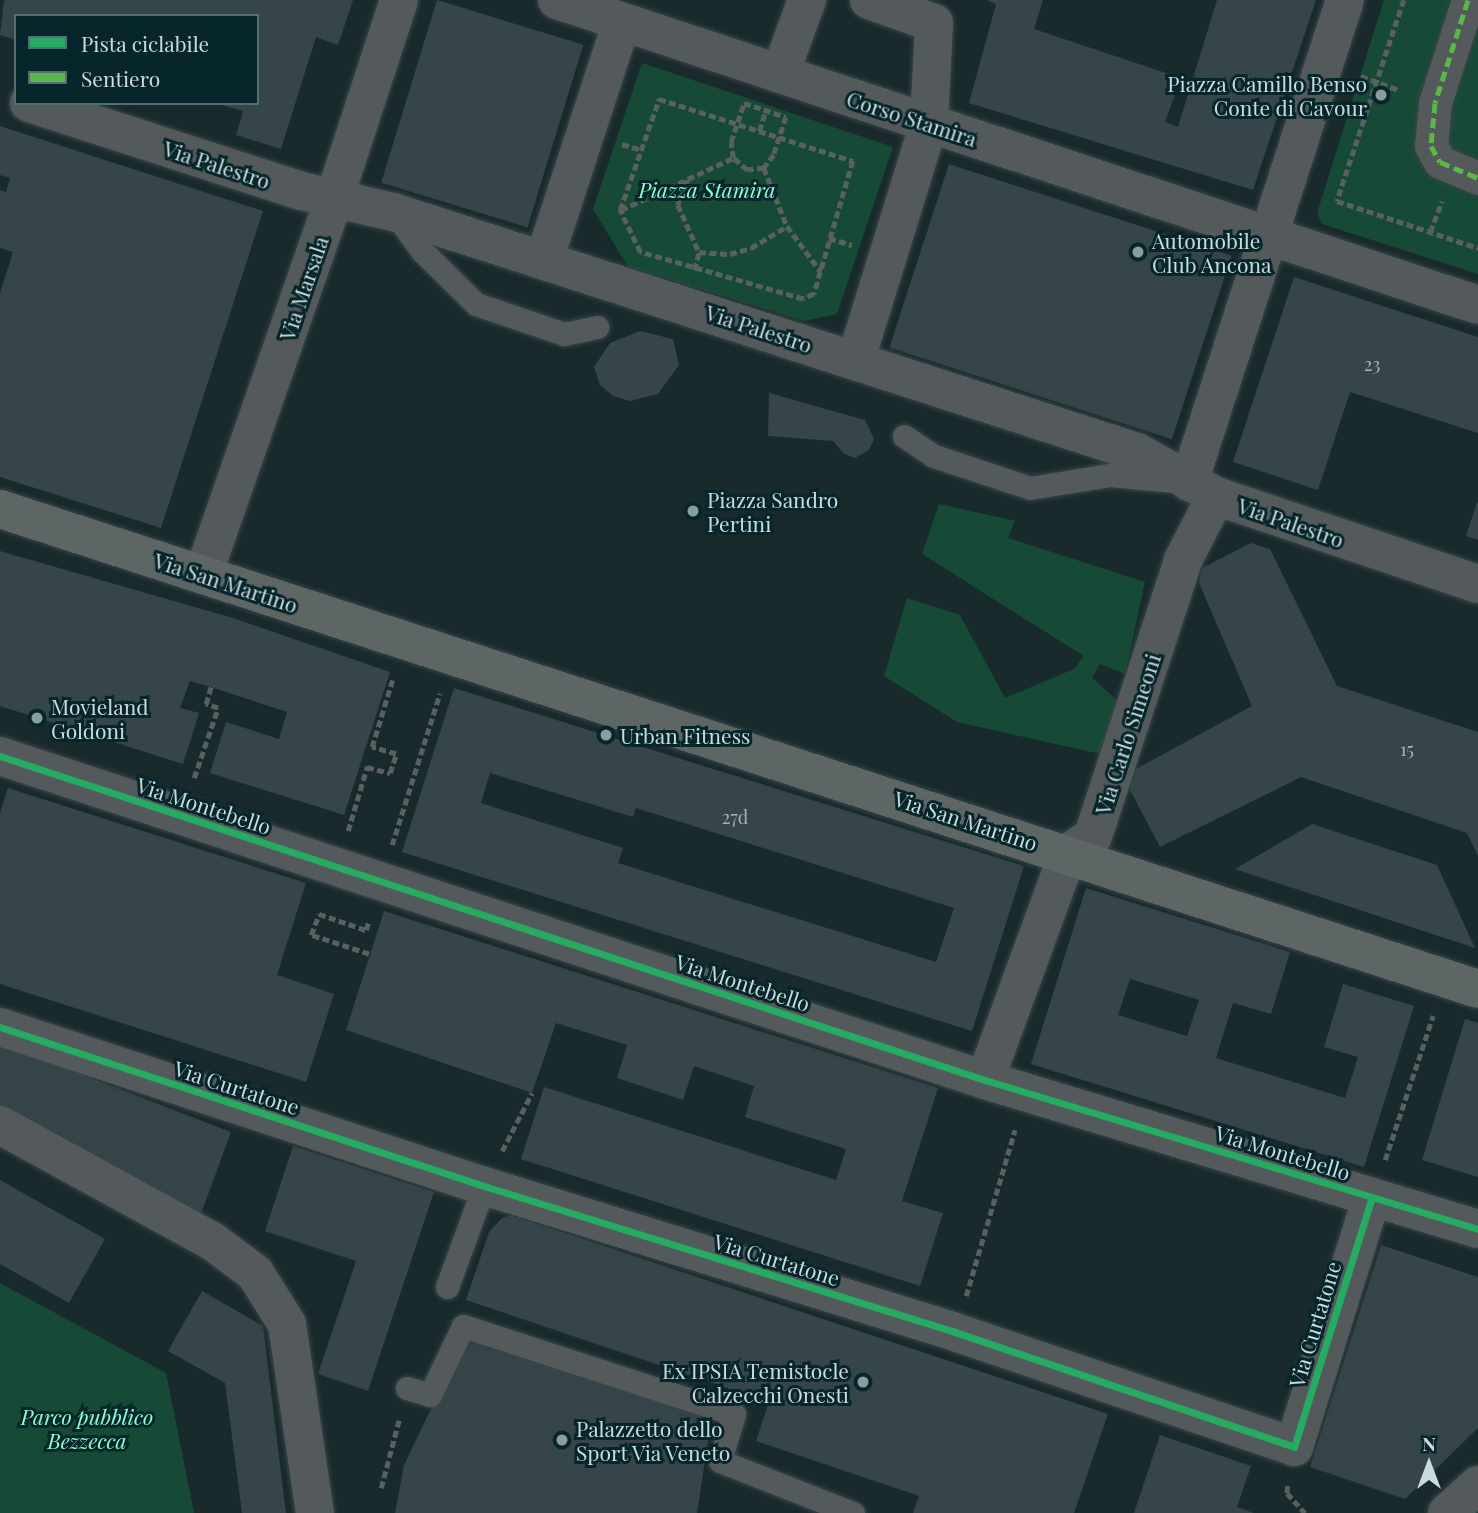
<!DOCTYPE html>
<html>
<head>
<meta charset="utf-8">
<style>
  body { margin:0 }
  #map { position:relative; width:1478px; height:1513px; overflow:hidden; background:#192a2d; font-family:"Playfair Display",serif }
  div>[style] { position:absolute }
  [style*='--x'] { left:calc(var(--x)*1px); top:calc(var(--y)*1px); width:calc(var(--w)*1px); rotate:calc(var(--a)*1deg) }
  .green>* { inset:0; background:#164a37 }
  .building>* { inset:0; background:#35454a; transform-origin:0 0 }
  .path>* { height:4.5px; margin-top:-2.25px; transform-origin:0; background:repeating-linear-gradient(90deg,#586061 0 7px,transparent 0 10.5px) }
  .roads { filter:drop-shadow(0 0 2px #374548) drop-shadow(0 0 2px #374548) }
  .service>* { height:23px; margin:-11.5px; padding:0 11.5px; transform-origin:11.5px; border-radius:11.5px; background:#545a5b }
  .pedestrian>* { height:33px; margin:-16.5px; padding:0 16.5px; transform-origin:16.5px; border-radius:16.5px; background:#545a5b }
  .minor>* { height:38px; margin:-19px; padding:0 19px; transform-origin:19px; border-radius:19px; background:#545a5b }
  .tertiary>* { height:38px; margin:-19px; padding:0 19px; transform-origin:19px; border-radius:19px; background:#545a5b }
  .secondary>* { height:38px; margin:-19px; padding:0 19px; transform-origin:19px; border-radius:19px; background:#5e6665 }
  .quiet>* { height:5px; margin-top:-2.5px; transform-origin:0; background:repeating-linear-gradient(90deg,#58b947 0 10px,transparent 0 15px) }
  .cycleway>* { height:7px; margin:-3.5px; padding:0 3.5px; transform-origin:3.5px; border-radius:3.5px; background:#26ab63 }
  .dots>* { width:19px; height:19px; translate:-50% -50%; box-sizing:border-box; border:4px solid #06262b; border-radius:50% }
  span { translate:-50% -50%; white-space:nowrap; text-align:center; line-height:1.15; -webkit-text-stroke:6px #06262b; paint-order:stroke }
  .number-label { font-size:18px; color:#a5b6b9 }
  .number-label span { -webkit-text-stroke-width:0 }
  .poi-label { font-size:21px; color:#cadbde }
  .right { translate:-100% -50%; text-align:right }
  .left { translate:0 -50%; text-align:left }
  .street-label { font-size:21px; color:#cadbde }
  .park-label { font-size:21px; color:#8bfecc; font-style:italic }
  .legend { position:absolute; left:14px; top:14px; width:245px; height:91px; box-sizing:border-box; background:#06262b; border:2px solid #546e73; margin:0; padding:9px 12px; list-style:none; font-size:21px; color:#cadbde }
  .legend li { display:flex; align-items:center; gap:14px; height:35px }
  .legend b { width:35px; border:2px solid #546e73 }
  .north { position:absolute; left:1394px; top:1429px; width:70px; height:70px; -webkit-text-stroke:5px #06262b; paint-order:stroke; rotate:0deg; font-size:19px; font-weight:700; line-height:28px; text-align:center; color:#cadbde }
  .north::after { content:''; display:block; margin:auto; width:24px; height:32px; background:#cadbde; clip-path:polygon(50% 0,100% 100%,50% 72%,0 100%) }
</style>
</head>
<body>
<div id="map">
  <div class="green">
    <i style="clip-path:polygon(1384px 0,1461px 0,1423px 114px,1478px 191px,1478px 274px,1322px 224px,1317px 213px)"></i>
    <i style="clip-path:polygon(1478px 16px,1478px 168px,1446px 147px,1446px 113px)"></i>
    <i style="clip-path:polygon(642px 63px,893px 147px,837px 314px,804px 321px,628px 267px,593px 209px)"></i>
    <i style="clip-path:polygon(939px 504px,1015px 521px,1008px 538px,1145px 582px,1125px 674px,1100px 664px,1092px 678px,1119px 702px,1105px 755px,957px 722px,884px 676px,907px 598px,960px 615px,1005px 698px,1074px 669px,1084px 656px,922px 554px)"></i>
    <i style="clip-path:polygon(0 1283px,166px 1373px,194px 1513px,0 1513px)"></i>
  </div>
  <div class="building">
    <i style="clip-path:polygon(4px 0,353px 0,338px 45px,316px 37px,281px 149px,236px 135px,243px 111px,219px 104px,257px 103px,257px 16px,16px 16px,16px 40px,0 35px)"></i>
    <i style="left:437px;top:0;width:153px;height:191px;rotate:17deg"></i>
    <i style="clip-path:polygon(987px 0,1043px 0,1034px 29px,1181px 78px,1165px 122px,1178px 127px,1217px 0,1316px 0,1253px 190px,969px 103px,996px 4px)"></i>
    <i style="clip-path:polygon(0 126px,263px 211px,161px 528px,0 477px,0 293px,13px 252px,0 248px,0 190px,6px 192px,10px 178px,0 175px)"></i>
    <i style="left:949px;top:164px;width:297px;height:193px;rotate:18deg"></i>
    <i style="clip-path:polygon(1294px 277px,1478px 337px,1478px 433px,1350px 392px,1318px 490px,1233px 462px)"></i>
    <i style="clip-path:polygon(640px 331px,673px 339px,679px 365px,658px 394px,630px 401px,613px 396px,600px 385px,594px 367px,610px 343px)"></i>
    <i style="clip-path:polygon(769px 393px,865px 420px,874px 439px,869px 450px,855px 458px,844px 454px,833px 441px,768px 436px)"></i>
    <i style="clip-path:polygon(1477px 502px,1478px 502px,1478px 540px,1466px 536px)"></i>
    <i style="clip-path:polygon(1251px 543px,1270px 549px,1337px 686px,1478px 732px,1478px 856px,1467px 833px,1301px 777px,1160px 847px,1130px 790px,1132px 771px,1252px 706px,1199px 583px,1202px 568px)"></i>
    <i style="clip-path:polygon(0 551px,233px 618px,390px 672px,344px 815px,210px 773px,226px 722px,279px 739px,287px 712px,211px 687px,190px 681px,180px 708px,199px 713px,183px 764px,0 706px)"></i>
    <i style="clip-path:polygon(evenodd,454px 688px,1024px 866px,972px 1031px,402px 852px,454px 688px,490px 773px,633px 817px,636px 808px,954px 908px,936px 962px,618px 863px,623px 848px,481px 803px,490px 773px)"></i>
    <i style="clip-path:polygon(8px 788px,306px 883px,277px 975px,334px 994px,306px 1082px,0 984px,0 813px)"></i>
    <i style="clip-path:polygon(1312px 824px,1437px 865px,1475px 948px,1235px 869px)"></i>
    <i style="clip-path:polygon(evenodd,1086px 888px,1290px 952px,1271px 1014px,1233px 1003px,1216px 1058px,1345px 1098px,1358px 1057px,1324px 1047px,1343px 984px,1414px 1006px,1364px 1167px,1031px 1064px,1086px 888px,1130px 979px,1199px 1000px,1187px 1036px,1118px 1015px,1130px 979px)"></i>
    <i style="clip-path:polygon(384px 911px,938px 1088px,902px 1201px,943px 1213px,920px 1286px,521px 1159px,544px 1087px,836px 1180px,846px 1149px,745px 1117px,754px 1086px,694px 1066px,683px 1100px,617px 1078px,627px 1045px,556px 1023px,532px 1093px,346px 1030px)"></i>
    <i style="clip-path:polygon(1465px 1019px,1478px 1023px,1478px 1177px,1422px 1160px)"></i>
    <i style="clip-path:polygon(0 1043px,231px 1132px,198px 1222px,0 1112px)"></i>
    <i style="clip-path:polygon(293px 1146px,434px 1192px,368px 1391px,318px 1374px,356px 1261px,265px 1231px)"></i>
    <i style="clip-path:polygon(0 1180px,105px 1239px,69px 1303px,0 1264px)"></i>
    <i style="clip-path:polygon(511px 1215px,1108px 1414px,1074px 1513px,913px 1513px,919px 1496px,756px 1441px,769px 1402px,466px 1300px,489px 1232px,502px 1218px)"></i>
    <i style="clip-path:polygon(1381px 1245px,1478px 1277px,1478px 1428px,1405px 1499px,1310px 1467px)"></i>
    <i style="clip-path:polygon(202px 1291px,263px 1326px,286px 1513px,242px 1513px,225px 1383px,168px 1351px)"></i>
    <i style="clip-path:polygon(464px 1340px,712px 1415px,697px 1513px,395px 1513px,404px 1465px)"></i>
    <i style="clip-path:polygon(1160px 1435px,1251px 1466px,1237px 1507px,1254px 1513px,1134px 1513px)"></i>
  </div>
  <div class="path">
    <i style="--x:1404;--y:0;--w:212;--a:108.4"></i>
    <i style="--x:1337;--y:201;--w:149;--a:18.4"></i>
    <i style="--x:1361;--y:76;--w:40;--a:20.2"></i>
    <i style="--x:659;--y:99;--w:204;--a:17.7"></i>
    <i style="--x:853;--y:161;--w:139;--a:106.3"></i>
    <i style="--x:814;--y:294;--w:12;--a:156"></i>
    <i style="--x:803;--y:299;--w:170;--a:-163.9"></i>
    <i style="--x:640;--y:252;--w:47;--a:-115.5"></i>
    <i style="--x:620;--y:210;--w:118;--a:-70.6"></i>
    <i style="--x:744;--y:103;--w:44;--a:18.4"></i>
    <i style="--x:786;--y:117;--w:40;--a:108"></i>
    <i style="--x:774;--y:155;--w:16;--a:128"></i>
    <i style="--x:764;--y:168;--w:17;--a:173"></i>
    <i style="--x:747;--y:170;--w:18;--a:-139"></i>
    <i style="--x:733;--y:158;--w:16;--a:-97"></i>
    <i style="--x:731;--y:142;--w:41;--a:-71.6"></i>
    <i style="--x:759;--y:131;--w:20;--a:-72"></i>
    <i style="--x:622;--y:144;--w:21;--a:17"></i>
    <i style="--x:764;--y:168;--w:62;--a:68.4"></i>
    <i style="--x:787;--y:226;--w:57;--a:53.5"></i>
    <i style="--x:688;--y:180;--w:27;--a:112"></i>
    <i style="--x:678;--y:205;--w:51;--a:65.9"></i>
    <i style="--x:699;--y:252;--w:31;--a:4"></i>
    <i style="--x:730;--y:254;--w:22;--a:-16"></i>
    <i style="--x:751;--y:248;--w:42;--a:-31.4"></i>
    <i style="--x:621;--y:210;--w:123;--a:-24.9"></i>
    <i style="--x:1430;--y:232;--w:33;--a:-69"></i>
    <i style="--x:829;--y:238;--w:24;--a:17"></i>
    <i style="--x:694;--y:270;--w:19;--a:-74"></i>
    <i style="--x:194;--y:778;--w:74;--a:-71.1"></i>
    <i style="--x:218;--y:708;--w:13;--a:-162"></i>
    <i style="--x:206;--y:704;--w:18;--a:-74"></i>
    <i style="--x:348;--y:831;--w:67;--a:-73.5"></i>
    <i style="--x:367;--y:767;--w:24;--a:15"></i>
    <i style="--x:390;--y:773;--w:20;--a:-72"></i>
    <i style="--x:396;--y:754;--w:25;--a:-164"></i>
    <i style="--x:372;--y:747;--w:72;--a:-73.1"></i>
    <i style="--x:392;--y:845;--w:159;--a:-72.5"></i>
    <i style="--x:369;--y:954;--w:61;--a:-161.9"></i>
    <i style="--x:311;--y:935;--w:22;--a:-69"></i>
    <i style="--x:319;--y:914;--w:50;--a:18.8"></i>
    <i style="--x:366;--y:930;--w:10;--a:-73"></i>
    <i style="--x:502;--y:1151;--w:65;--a:-62.7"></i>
    <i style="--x:1385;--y:1160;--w:152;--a:-71.6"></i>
    <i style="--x:966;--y:1296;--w:173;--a:-73.6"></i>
    <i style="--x:1288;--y:1486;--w:7;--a:98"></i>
    <i style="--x:1287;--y:1493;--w:27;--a:48"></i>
    <i style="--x:381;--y:1488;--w:70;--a:-75.2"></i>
  </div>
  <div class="roads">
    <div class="service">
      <i style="--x:395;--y:214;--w:46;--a:53.9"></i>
      <i style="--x:422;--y:251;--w:76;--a:44.5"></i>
      <i style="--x:476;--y:304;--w:93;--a:18.8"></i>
      <i style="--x:564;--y:334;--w:34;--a:-12"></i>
      <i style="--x:904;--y:436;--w:36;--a:34"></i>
      <i style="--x:934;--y:456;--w:101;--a:18.4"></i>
      <i style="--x:1030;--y:488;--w:80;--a:-9.3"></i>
      <i style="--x:1109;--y:475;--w:66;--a:5.2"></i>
      <i style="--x:447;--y:1287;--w:108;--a:-69.9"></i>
      <i style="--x:407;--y:1388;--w:24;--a:17"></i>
      <i style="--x:430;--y:1395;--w:76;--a:-64.4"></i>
      <i style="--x:463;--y:1326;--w:285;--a:18"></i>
      <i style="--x:734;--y:1414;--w:49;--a:106.6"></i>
      <i style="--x:720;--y:1461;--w:143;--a:21.4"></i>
    </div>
    <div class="pedestrian">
      <i style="--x:1468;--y:0;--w:108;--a:107.8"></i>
      <i style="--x:1435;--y:103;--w:43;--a:95.3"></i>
      <i style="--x:1431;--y:146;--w:18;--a:61"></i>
      <i style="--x:1440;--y:162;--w:41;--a:22.8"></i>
    </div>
    <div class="minor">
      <i style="--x:780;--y:74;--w:79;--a:-70"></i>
      <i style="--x:334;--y:199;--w:209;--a:-71.9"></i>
      <i style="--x:856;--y:359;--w:247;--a:-72.8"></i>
      <i style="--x:929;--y:123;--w:100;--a:-87.1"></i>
      <i style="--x:934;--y:23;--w:69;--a:-160.5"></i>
      <i style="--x:1189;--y:482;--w:507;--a:-72.07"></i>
      <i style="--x:0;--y:756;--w:1037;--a:18.21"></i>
      <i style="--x:985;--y:1080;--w:515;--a:16.82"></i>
      <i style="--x:0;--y:1027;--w:509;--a:18.19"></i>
      <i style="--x:484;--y:1186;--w:493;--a:17.2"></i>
      <i style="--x:955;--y:1332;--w:358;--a:18.7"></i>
      <i style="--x:1294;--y:1447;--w:262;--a:-72.7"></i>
      <i style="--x:985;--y:1080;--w:242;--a:-69.9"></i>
      <i style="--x:1068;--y:853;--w:30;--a:-34"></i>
      <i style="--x:1093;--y:836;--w:290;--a:-71.9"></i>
      <i style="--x:1183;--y:560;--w:72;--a:-62.7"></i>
      <i style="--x:0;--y:1125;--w:242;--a:28.7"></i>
      <i style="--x:212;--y:1241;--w:54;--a:36.7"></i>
      <i style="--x:255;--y:1273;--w:60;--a:57.9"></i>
      <i style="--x:287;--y:1324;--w:191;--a:81.6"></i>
    </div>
    <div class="tertiary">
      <i style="--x:557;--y:0;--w:970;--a:18.32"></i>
      <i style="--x:29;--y:103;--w:287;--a:17.9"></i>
      <i style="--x:302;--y:191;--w:93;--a:13"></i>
      <i style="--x:393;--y:212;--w:782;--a:17.88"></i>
      <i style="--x:1137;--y:452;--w:90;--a:29.1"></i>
      <i style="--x:1216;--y:496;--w:276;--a:18.6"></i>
      <i style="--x:544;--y:260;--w:250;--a:-71.9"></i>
      <i style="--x:203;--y:575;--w:398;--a:-70.8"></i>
      <i style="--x:1447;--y:1513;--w:42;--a:-42.1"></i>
    </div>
    <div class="secondary">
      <i style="--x:0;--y:509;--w:1554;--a:17.99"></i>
    </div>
  </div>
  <div class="quiet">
    <i style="--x:1468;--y:0;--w:108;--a:107.8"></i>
    <i style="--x:1435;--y:103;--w:43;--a:95.3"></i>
    <i style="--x:1431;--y:146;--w:18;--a:61"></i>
    <i style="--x:1440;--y:162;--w:41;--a:22.8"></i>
  </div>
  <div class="cycleway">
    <i style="--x:0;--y:756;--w:1037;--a:18.21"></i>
    <i style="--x:985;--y:1080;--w:515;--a:16.82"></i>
    <i style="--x:0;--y:1027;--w:509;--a:18.19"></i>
    <i style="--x:484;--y:1186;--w:493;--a:17.2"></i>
    <i style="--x:955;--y:1332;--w:358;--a:18.7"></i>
    <i style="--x:1294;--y:1447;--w:262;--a:-72.7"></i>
  </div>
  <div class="dots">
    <i style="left:1381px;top:95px;background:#8c9da0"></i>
    <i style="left:1138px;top:252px;background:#8c9da0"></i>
    <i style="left:693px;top:511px;background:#8c9da0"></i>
    <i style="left:37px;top:718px;background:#8c9da0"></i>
    <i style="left:606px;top:735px;background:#8c9da0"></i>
    <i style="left:863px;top:1382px;background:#8c9da0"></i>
    <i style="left:562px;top:1440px;background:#8c9da0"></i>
  </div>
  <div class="number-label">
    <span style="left:1372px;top:364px">23</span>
    <span style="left:1407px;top:749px">15</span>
    <span style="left:735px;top:817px">27d</span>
  </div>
  <div class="poi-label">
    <span class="right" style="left:1367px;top:95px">Piazza Camillo Benso<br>Conte di Cavour</span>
    <span class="left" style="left:1152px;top:252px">Automobile<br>Club Ancona</span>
    <span class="left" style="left:707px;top:511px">Piazza Sandro<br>Pertini</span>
    <span class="left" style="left:51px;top:718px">Movieland<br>Goldoni</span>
    <span class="left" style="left:620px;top:735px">Urban Fitness</span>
    <span class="right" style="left:849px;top:1382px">Ex IPSIA Temistocle<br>Calzecchi Onesti</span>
    <span class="left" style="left:576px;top:1440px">Palazzetto dello<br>Sport Via Veneto</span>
  </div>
  <div class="street-label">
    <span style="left:912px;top:118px;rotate:18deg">Corso Stamira</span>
    <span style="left:217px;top:164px;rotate:18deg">Via Palestro</span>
    <span style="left:303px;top:288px;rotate:-71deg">Via Marsala</span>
    <span style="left:759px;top:328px;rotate:18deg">Via Palestro</span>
    <span style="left:1291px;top:522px;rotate:19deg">Via Palestro</span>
    <span style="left:226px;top:582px;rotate:18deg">Via San Martino</span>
    <span style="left:1127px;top:734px;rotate:-72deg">Via Carlo Simeoni</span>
    <span style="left:204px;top:805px;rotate:18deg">Via Montebello</span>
    <span style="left:966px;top:820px;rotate:18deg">Via San Martino</span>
    <span style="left:743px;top:982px;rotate:18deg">Via Montebello</span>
    <span style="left:237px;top:1087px;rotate:18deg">Via Curtatone</span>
    <span style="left:1283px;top:1152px;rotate:17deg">Via Montebello</span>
    <span style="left:777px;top:1259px;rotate:17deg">Via Curtatone</span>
    <span style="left:1314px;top:1324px;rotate:-73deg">Via Curtatone</span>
  </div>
  <div class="park-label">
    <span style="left:707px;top:189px">Piazza Stamira</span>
    <span style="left:87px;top:1428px">Parco pubblico<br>Bezzecca</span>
  </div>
  <ul class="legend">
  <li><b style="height:9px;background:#26ab63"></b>Pista ciclabile</li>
  <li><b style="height:9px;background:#58b947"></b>Sentiero</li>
  </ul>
  <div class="north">N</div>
</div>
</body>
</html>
